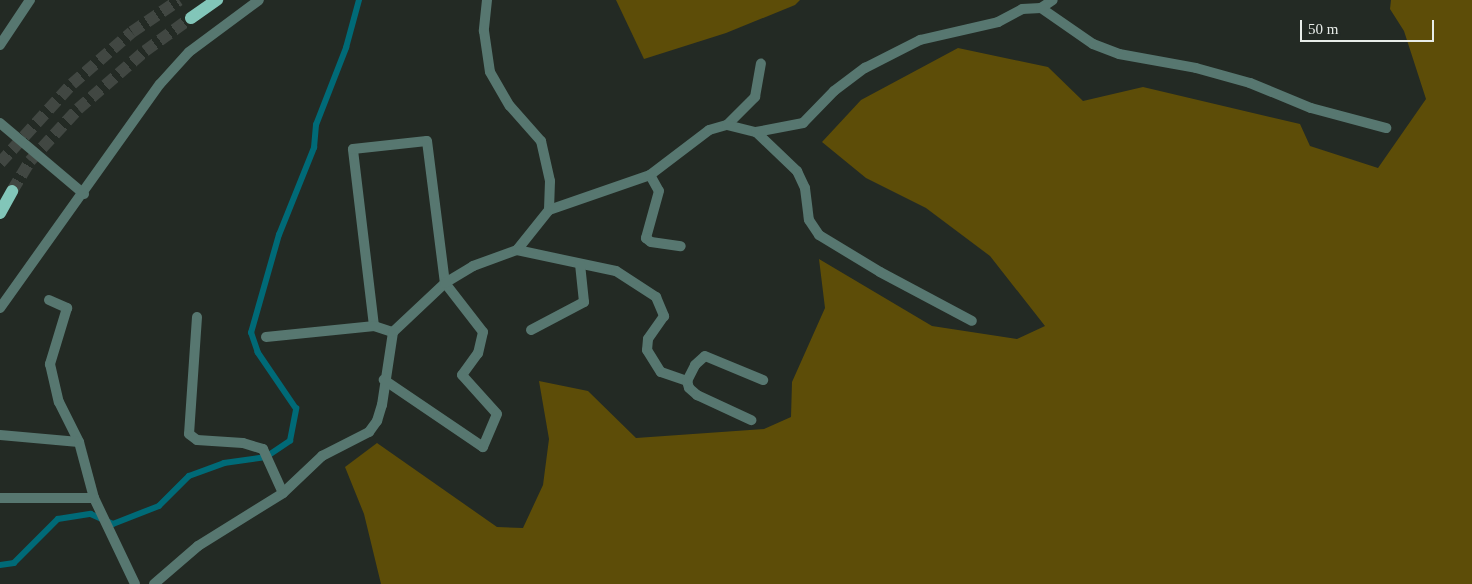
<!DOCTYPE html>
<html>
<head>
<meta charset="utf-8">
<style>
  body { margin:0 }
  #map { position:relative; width:1472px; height:584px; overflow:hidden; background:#232a24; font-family:Georgia,serif }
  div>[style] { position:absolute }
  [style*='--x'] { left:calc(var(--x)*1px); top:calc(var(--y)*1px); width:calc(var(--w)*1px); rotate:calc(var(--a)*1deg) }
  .forest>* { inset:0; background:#5d4d08 }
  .stream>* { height:5.5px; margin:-2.75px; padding:0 2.75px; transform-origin:2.75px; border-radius:2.75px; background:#006a77 }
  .primary-tunnel>* { height:12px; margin-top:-6px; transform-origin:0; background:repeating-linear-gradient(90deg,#414742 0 12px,transparent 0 18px) }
  .service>* { height:10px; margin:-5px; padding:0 5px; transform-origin:5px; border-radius:5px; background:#577770 }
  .minor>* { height:10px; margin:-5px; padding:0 5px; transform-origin:5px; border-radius:5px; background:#577770 }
  .primary>* { height:12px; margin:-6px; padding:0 6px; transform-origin:6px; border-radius:6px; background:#82c6b9 }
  span { translate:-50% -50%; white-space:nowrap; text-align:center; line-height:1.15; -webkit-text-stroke:4px #232a24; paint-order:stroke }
  .scale { position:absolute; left:1300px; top:20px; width:134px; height:22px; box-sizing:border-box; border:2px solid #e8ede9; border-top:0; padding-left:6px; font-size:15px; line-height:18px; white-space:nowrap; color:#e8ede9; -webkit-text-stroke:4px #232a24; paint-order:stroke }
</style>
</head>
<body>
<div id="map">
  <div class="forest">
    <i style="clip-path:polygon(616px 0,800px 0,795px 5px,726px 33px,644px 59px)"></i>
    <i style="clip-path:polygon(1391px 0,1472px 0,1472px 584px,381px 584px,364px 514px,345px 467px,377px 443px,497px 527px,523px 528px,543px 485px,549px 439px,539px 381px,588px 391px,636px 438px,764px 429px,791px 417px,792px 382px,825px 308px,819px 259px,932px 326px,1017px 339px,1045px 326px,990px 256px,926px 208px,866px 178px,822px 142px,861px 100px,958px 48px,1048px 67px,1083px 101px,1143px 87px,1300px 124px,1310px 146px,1378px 168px,1426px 99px,1404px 31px,1390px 9px)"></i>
  </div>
  <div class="stream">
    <i style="--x:0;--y:565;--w:14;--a:-8"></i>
    <i style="--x:14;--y:563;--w:62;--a:-45"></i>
    <i style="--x:58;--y:519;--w:33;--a:-9"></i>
    <i style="--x:91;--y:514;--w:24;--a:24"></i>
    <i style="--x:113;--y:524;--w:49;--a:-21.4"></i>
    <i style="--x:159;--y:506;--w:42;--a:-45"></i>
    <i style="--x:189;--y:476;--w:37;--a:-20"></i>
    <i style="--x:224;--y:463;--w:42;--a:-8.1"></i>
    <i style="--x:266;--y:457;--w:29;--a:-34"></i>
    <i style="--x:290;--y:441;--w:33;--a:-79"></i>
    <i style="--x:296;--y:409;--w:68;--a:-124.2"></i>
    <i style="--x:258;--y:353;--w:21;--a:-109"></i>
    <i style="--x:251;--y:333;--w:102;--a:-74.1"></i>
    <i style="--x:279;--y:235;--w:94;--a:-68.1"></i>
    <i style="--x:314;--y:148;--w:23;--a:-85"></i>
    <i style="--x:316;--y:125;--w:83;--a:-68.7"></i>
    <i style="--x:346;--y:48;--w:50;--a:-74.8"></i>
  </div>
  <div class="primary-tunnel">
    <i style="--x:0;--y:163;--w:107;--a:-47.7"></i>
    <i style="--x:72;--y:84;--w:79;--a:-40.9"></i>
    <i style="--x:132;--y:32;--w:57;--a:-34.2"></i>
    <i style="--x:12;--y:191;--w:35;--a:-59"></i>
    <i style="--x:30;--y:161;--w:71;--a:-47.3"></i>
    <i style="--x:78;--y:109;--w:89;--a:-40.9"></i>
    <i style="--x:145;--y:51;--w:57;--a:-35.7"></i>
  </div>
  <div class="service">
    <i style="--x:727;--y:125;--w:40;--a:-45"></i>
    <i style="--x:755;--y:97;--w:34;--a:-80"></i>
    <i style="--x:49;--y:300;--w:20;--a:24"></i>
    <i style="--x:67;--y:308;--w:59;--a:106.9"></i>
    <i style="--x:50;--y:364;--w:39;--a:77"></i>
    <i style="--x:59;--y:402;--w:45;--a:63.4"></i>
    <i style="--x:687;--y:381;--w:7;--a:74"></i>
    <i style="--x:689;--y:388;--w:11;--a:41"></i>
    <i style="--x:697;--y:395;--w:60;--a:24.8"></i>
  </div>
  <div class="minor">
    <i style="--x:487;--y:0;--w:31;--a:96"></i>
    <i style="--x:484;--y:31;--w:41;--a:81.7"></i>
    <i style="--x:490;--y:72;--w:39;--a:60"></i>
    <i style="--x:510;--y:106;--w:47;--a:48.5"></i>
    <i style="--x:541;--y:141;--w:41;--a:77.3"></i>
    <i style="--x:550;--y:181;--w:29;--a:92"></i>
    <i style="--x:1041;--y:8;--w:63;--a:34.7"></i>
    <i style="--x:1093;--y:44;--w:28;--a:21"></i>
    <i style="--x:1119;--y:54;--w:78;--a:10.3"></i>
    <i style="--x:1196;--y:68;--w:56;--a:15.5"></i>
    <i style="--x:1250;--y:83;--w:66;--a:22.3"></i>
    <i style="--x:1311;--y:108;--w:78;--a:14.9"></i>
    <i style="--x:0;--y:45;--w:54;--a:-56.3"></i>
    <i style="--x:0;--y:123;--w:110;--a:40.2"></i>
    <i style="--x:756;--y:132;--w:57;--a:43.6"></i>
    <i style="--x:797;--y:171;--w:19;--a:65"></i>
    <i style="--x:805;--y:188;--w:32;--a:83"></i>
    <i style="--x:809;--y:220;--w:18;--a:56"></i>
    <i style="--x:819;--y:235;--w:71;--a:31.2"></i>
    <i style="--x:880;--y:272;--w:104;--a:28"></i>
    <i style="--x:650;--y:175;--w:18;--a:61"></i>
    <i style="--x:659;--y:191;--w:49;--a:105.5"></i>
    <i style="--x:646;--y:238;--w:6;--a:39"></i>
    <i style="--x:651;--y:242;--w:30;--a:8"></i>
    <i style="--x:517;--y:250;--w:101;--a:12"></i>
    <i style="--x:616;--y:271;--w:48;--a:33"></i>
    <i style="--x:656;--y:297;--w:21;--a:67"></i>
    <i style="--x:664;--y:316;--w:28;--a:125"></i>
    <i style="--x:648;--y:339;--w:11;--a:95"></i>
    <i style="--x:647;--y:350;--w:26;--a:58"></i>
    <i style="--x:661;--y:372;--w:28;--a:19"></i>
    <i style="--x:687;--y:381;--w:18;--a:-63"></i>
    <i style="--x:695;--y:365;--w:13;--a:-42"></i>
    <i style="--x:705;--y:356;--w:63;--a:22.5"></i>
    <i style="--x:0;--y:308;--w:275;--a:-54.5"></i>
    <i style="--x:160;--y:84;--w:43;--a:-47.8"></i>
    <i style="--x:189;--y:52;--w:87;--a:-36.6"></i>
    <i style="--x:197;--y:317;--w:117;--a:93.9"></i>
    <i style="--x:189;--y:434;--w:10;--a:37"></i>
    <i style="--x:197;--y:440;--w:46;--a:3.7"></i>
    <i style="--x:243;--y:443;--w:21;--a:17"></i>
    <i style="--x:263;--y:449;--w:48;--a:65.6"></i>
    <i style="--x:374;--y:326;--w:178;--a:-96.8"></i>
    <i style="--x:353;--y:149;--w:74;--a:-6.2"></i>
    <i style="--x:427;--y:141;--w:143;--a:82.8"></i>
    <i style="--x:445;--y:283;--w:62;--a:52.2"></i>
    <i style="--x:483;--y:332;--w:22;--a:103"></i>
    <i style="--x:478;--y:353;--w:27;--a:126"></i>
    <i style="--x:462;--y:375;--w:52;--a:48.1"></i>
    <i style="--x:497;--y:414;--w:36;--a:113"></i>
    <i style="--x:483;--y:447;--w:120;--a:-145.9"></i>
    <i style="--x:531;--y:330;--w:60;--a:-27.8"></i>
    <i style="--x:584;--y:302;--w:38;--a:-96"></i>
    <i style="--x:266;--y:337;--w:109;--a:-5.8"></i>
    <i style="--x:374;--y:326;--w:20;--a:18"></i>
    <i style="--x:0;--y:435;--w:79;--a:5.1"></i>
    <i style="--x:79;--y:442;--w:58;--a:75"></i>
    <i style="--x:94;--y:498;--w:95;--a:64.5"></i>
    <i style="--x:0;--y:498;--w:94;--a:0"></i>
    <i style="--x:154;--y:584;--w:58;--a:-40.8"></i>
    <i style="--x:198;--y:546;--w:100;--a:-31.9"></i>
    <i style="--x:283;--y:493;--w:54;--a:-43.5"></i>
    <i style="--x:322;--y:456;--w:53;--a:-27.1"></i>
    <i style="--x:369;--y:432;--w:14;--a:-54"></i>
    <i style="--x:377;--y:421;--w:17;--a:-73"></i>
    <i style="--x:382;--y:405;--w:74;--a:-81.4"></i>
    <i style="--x:393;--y:332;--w:71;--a:-43.3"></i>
    <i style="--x:445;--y:283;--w:33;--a:-31"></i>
    <i style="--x:473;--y:266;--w:47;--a:-20"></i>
    <i style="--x:517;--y:250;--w:51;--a:-51.3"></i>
    <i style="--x:549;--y:210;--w:107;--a:-19.1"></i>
    <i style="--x:650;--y:175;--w:74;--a:-37.3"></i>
    <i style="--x:709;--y:130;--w:19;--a:-16"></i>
    <i style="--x:727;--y:125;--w:30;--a:14"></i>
    <i style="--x:756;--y:132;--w:48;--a:-10.8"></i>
    <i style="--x:803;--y:123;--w:45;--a:-45.9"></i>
    <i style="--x:834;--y:91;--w:39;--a:-37"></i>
    <i style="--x:865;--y:68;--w:62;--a:-27"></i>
    <i style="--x:920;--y:40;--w:80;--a:-13"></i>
    <i style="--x:998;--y:22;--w:27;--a:-28"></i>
    <i style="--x:1022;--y:9;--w:19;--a:-3"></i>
    <i style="--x:1041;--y:8;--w:14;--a:-34"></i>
  </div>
  <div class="primary">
    <i style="--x:191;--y:18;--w:32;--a:-35"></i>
    <i style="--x:0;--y:213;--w:25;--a:-61"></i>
  </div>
  <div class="scale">50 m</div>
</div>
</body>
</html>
